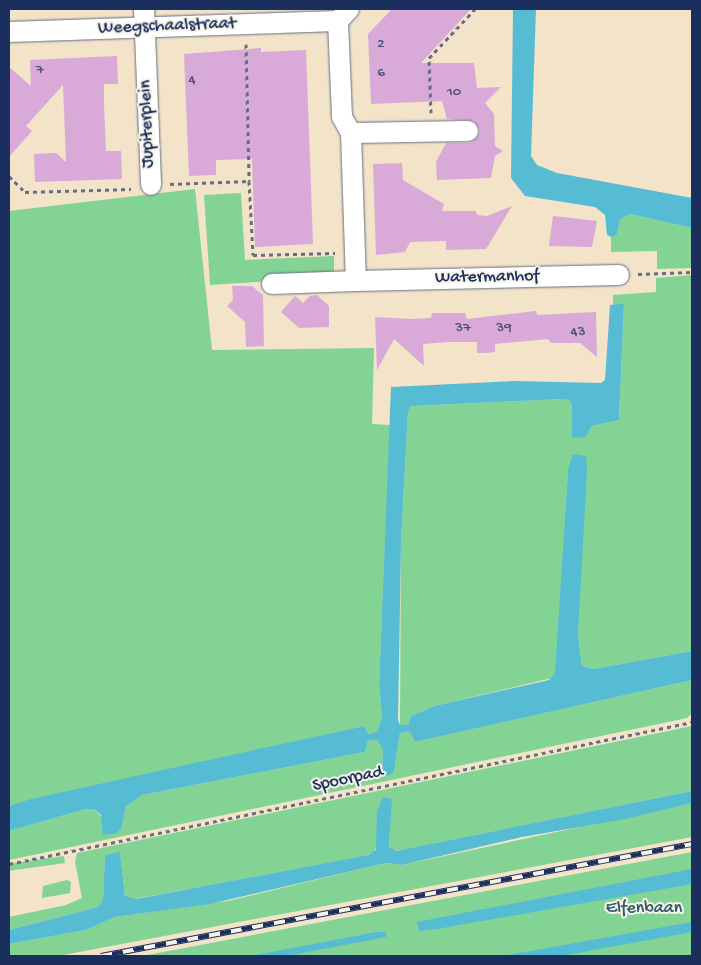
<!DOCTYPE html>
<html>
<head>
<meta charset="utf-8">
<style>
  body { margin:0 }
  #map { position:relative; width:701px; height:965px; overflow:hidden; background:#f2e3c9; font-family:"Gochi Hand",sans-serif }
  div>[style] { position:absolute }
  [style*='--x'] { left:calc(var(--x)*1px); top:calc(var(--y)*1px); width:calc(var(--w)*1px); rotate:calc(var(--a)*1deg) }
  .green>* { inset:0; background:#82d394; transform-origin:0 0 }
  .water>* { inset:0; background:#56bcd4 }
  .building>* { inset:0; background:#d9aad7 }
  .path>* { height:3px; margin-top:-1.5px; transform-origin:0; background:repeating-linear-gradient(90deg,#666e83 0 4px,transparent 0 8px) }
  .roads { filter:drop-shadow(0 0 1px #666e83) drop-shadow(0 0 1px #666e83) }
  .street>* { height:20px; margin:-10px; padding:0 10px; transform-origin:10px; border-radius:10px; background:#fff }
  .rail>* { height:5.5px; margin-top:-2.75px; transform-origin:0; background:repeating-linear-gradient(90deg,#f7f3e8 0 11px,#1b2f5e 0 22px); box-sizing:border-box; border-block:1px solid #1b2f5e }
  span { translate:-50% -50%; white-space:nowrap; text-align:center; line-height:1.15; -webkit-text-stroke:4px #f7f3e8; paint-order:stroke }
  .number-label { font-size:15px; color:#4a4e7c }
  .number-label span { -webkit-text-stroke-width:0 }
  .street-label { font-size:18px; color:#1b2f5e }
  .park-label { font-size:18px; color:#35586c }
  .frame { position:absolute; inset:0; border:10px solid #1b2f5e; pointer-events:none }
</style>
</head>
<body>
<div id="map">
  <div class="green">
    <i style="clip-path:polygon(195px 189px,212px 350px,374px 348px,372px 424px,390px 425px,379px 685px,382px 717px,377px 733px,367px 734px,364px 726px,9px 806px,9px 211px)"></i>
    <i style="clip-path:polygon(241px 193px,245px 260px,334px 256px,334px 277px,210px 285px,204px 195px)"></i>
    <i style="clip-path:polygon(630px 214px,692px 228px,692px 268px,657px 269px,657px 251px,611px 252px,611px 237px,617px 235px,620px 220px)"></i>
    <i style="clip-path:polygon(692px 275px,692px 651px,594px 669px,582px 666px,578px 636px,586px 456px,568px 470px,556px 673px,552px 678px,434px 706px,411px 716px,410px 724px,400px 725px,401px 543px,408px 412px,411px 406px,564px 399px,570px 401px,572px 407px,572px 437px,587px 434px,592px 426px,619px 420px,624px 305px,613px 305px,613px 295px,656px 292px,656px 278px)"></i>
    <i style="clip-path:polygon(692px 680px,692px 713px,687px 718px,9px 860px,9px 831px,86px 809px,94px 809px,117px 833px,122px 827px,126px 806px,132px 799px,142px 795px,365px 752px,368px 741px,377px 740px,383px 750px,382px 776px,394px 771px,400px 733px,410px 732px,415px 742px)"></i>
    <i style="clip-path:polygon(692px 726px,692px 791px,402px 850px,392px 851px,389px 848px,390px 833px,377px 844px,374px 853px,361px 857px,129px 900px,125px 896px,120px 853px,105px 855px,103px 899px,98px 907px,9px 930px,9px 917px,66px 905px,82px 898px,75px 862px,77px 853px)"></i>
    <i style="clip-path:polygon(692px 803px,692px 837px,58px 956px,9px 956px,9px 944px,86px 930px,115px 917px,228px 901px,386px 863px,402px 865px)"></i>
    <i style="clip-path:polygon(692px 852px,692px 956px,142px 956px)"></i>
    <i style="left:64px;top:856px;width:7px;height:56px;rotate:82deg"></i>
    <i style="clip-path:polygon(67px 880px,71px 882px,70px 893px,42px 898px,43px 886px)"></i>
  </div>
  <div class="water">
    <i style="clip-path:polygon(513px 9px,536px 9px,531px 156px,537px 165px,557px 173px,692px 198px,692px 228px,630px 214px,620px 220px,617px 235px,611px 237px,607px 235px,605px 215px,595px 207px,525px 196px,511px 178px)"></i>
    <i style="clip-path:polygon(624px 304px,619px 420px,592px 426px,585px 438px,572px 437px,572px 407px,570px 401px,564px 399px,411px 406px,408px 412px,401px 543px,398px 720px,400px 725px,409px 724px,411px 716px,434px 706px,549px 680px,555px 673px,568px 470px,573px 454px,586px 456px,587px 469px,578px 636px,582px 666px,594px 669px,692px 651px,692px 680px,415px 742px,410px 732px,400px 733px,394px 772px,387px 776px,382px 776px,383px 750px,377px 740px,368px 741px,365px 752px,142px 795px,126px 806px,122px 827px,117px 833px,103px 835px,101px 815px,94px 809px,86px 809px,9px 831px,9px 806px,31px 799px,364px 726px,368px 734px,377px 732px,382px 717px,379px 685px,391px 387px,514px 381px,601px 383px,605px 380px,610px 305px)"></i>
    <i style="clip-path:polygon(692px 791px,692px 803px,625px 819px,522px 837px,402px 865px,386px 863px,210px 904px,115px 917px,86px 930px,9px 944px,9px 930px,98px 907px,103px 899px,105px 855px,120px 852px,125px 896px,136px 899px,369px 855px,376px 850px,377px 811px,383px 797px,392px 799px,389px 847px,396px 851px)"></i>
    <i style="clip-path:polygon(692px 869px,692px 884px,437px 929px,419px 931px,417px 922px)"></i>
    <i style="clip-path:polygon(692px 922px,692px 932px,561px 956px,503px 956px)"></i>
    <i style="clip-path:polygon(377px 932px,386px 932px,386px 937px,287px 956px,250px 956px)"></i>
  </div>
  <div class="building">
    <i style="clip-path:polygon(392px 9px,471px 9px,421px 63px,474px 63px,477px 88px,501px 87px,485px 103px,494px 114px,495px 146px,503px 151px,495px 156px,491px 178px,437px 180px,436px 162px,446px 143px,469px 143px,478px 137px,480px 130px,474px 121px,447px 119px,442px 101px,371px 104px,368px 34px)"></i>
    <i style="clip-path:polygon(261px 48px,261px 52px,306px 50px,313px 244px,255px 247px,252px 159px,216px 160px,216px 175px,189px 176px,184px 54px)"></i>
    <i style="clip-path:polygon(117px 56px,118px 84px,104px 84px,104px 104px,106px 151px,121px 151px,122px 179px,35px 182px,34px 154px,56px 153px,66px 162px,63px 85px,26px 126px,32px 131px,9px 157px,9px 67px,31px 86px,30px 60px)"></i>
    <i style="clip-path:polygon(402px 163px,403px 180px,444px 204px,442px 211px,476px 211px,477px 215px,487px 216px,512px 206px,486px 249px,446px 250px,446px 241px,410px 242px,405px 252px,376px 255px,373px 164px)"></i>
    <i style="clip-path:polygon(553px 216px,597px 221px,592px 247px,549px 246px)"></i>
    <i style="clip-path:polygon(232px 286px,252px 286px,263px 295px,264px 346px,246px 347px,245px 322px,227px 306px,233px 300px)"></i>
    <i style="clip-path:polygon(317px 295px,329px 306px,329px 327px,299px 328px,281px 312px,295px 296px,303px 303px,310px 296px)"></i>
    <i style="clip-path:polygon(536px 311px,537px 315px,596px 312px,597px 357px,580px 343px,551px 343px,548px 339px,495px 344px,495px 352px,485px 353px,477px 353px,477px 342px,448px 342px,423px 344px,424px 366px,394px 339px,377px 370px,375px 317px,411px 319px,431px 318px,432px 313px,465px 313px,467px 319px)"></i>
  </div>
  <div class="path">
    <i style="--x:246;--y:44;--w:137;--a:88.7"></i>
    <i style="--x:431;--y:113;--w:55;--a:-92.1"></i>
    <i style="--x:429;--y:58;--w:67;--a:-46.8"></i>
    <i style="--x:9;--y:176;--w:23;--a:45"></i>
    <i style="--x:25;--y:192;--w:106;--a:-1.6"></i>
    <i style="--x:170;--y:184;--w:79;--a:-2.2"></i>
    <i style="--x:249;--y:181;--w:74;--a:86.9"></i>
    <i style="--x:253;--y:255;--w:82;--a:-1.4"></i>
    <i style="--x:638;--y:274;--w:54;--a:-2.1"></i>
    <i style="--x:9;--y:864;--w:698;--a:-11.74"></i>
  </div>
  <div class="roads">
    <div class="street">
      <i style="--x:144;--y:9;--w:176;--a:87.7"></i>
      <i style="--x:338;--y:21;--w:96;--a:87.6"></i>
      <i style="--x:342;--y:117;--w:18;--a:61"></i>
      <i style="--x:351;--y:133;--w:148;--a:88.1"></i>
      <i style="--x:356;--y:281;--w:263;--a:-1.3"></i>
      <i style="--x:9;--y:32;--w:329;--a:-1.9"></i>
      <i style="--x:338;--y:21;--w:16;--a:-47"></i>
      <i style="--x:351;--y:133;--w:117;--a:-1"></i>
      <i style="--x:272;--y:284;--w:84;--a:-2"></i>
    </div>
  </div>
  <div class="rail">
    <i style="--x:101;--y:956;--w:602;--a:-10.73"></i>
  </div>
  <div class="number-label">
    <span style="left:381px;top:45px">2</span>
    <span style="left:40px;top:71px">7</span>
    <span style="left:381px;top:74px">6</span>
    <span style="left:192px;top:81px">4</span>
    <span style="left:454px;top:93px">10</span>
    <span style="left:463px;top:329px">37</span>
    <span style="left:504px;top:329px">39</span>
    <span style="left:578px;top:333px">43</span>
  </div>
  <div class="street-label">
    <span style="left:167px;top:27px;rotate:-2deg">Weegschaalstraat</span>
    <span style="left:148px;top:124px;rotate:-92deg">Jupiterplein</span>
    <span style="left:487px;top:278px;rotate:-1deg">Watermanhof</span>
    <span style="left:348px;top:780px;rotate:-12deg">Spoorpad</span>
  </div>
  <div class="park-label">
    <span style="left:644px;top:909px">Elfenbaan</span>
  </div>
  <div class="frame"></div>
</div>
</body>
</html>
